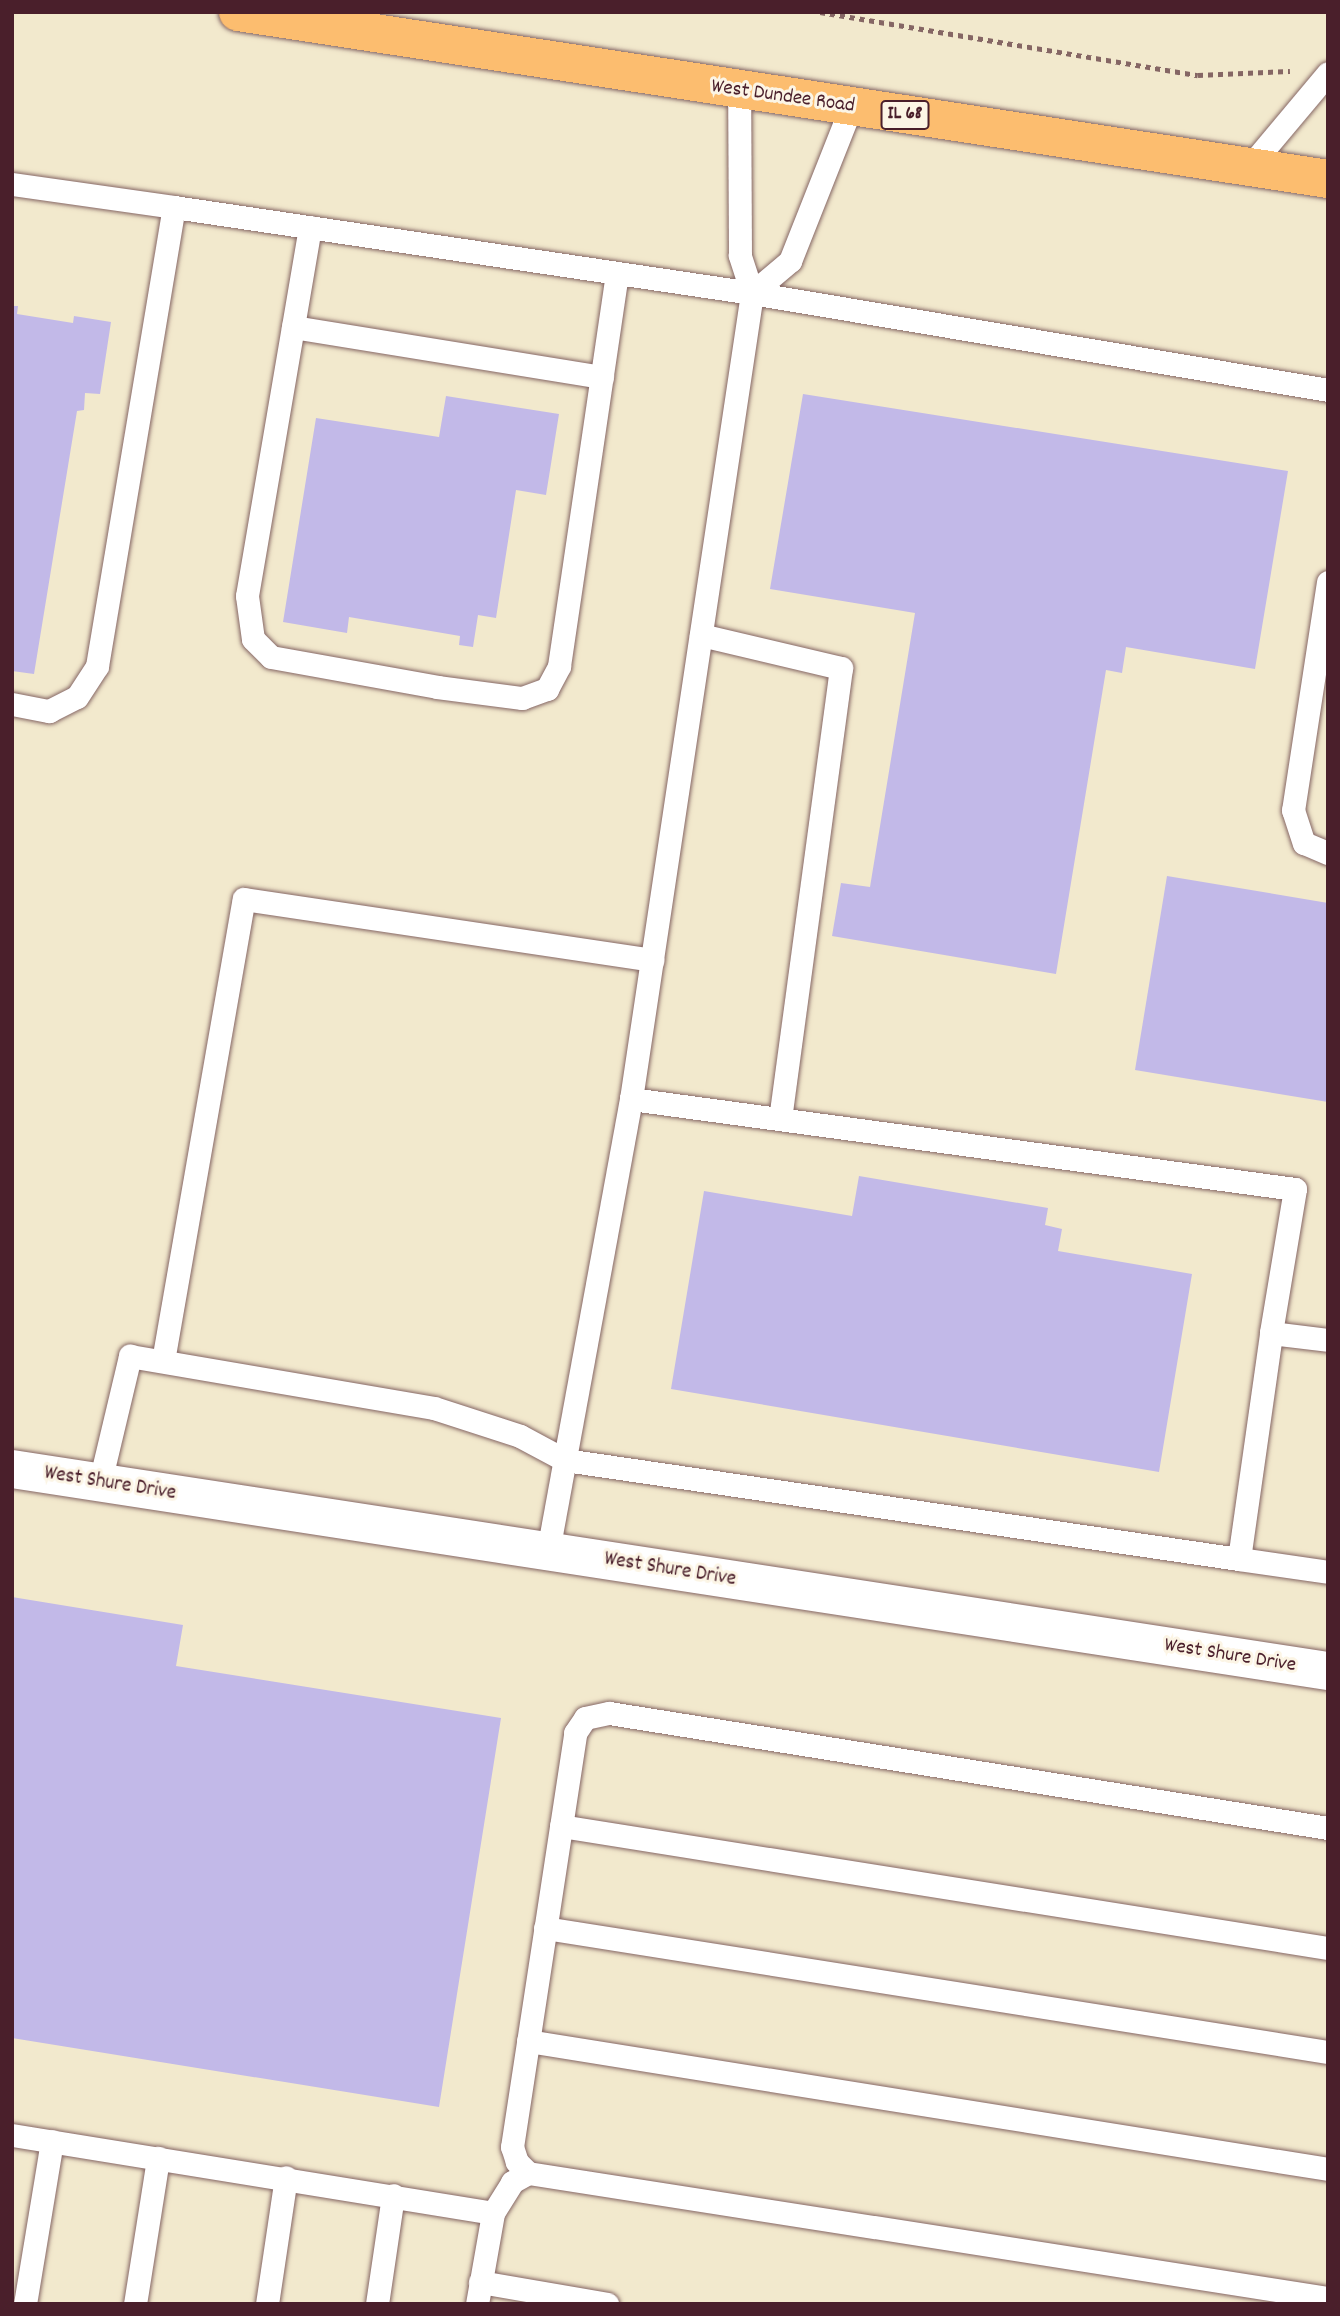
<!DOCTYPE html>
<html>
<head>
<meta charset="utf-8">
<style>
  body { margin:0 }
  #map { position:relative; width:1340px; height:2316px; overflow:hidden; background:#f2e9cd; font-family:Dekko,sans-serif }
  div>[style] { position:absolute }
  [style*='--x'] { left:calc(var(--x)*1px); top:calc(var(--y)*1px); width:calc(var(--w)*1px); rotate:calc(var(--a)*1deg) }
  .building>* { inset:0; background:#c2b9e8 }
  .path>* { height:4.5px; margin-top:-2.25px; transform-origin:0; background:repeating-linear-gradient(90deg,#856664 0 5px,transparent 0 10px) }
  .roads { filter:drop-shadow(0 0 2px #856664) drop-shadow(0 0 2px #856664) }
  .lane>* { height:23px; margin:-11.5px; padding:0 11.5px; transform-origin:11.5px; border-radius:11.5px; background:#fff }
  .street>* { height:38px; margin:-19px; padding:0 19px; transform-origin:19px; border-radius:19px; background:#fff }
  .primary>* { height:38px; margin:-19px; padding:0 19px; transform-origin:19px; border-radius:19px; background:#fcbd6f }
  span { translate:-50% -50%; white-space:nowrap; text-align:center; line-height:1.15; -webkit-text-stroke:6px #fcf5e5; paint-order:stroke }
  .shield-label span { padding:2px 5px; background:#fcf5e5; border:2px solid; border-radius:5px; -webkit-text-stroke-width:0 }
  .shield-label { font-size:19px; color:#4a1f2b; font-weight:700 }
  .street-label { font-size:21px; color:#4a1f2b }
  .frame { position:absolute; inset:0; border:14px solid #4a1f2b; pointer-events:none }
</style>
</head>
<body>
<div id="map">
  <div class="building">
    <i style="clip-path:polygon(12px 306px,18px 306px,17px 314px,73px 323px,74px 316px,111px 322px,100px 394px,85px 393px,84px 410px,77px 411px,34px 674px,12px 671px)"></i>
    <i style="clip-path:polygon(803px 394px,1288px 471px,1255px 669px,1126px 647px,1122px 673px,1106px 670px,1056px 974px,832px 936px,841px 883px,870px 887px,915px 613px,770px 589px)"></i>
    <i style="clip-path:polygon(446px 396px,559px 414px,546px 495px,516px 490px,496px 618px,478px 615px,473px 647px,459px 645px,460px 636px,349px 617px,347px 633px,283px 622px,316px 418px,439px 437px)"></i>
    <i style="clip-path:polygon(1167px 876px,1328px 903px,1328px 1102px,1135px 1070px)"></i>
    <i style="clip-path:polygon(859px 1176px,1048px 1208px,1045px 1225px,1062px 1229px,1058px 1251px,1192px 1274px,1159px 1472px,671px 1389px,704px 1191px,852px 1216px)"></i>
    <i style="clip-path:polygon(12px 1597px,183px 1625px,176px 1666px,501px 1718px,439px 2107px,12px 2038px)"></i>
  </div>
  <div class="path">
    <i style="--x:820;--y:12;--w:383;--a:9.5"></i>
    <i style="--x:1198;--y:75;--w:92;--a:-2.5"></i>
  </div>
  <div class="roads">
    <div class="lane">
      <i style="--x:1250;--y:166;--w:121;--a:-50"></i>
      <i style="--x:12;--y:184;--w:164;--a:8.1"></i>
      <i style="--x:310;--y:227;--w:374;--a:99.7"></i>
      <i style="--x:247;--y:596;--w:43;--a:82.1"></i>
      <i style="--x:253;--y:639;--w:25;--a:45"></i>
      <i style="--x:271;--y:657;--w:169;--a:10.2"></i>
      <i style="--x:437;--y:687;--w:86;--a:7.4"></i>
      <i style="--x:522;--y:698;--w:27;--a:-20"></i>
      <i style="--x:547;--y:689;--w:26;--a:-62"></i>
      <i style="--x:559;--y:666;--w:397;--a:-81.6"></i>
      <i style="--x:752;--y:293;--w:50;--a:-40.1"></i>
      <i style="--x:790;--y:261;--w:166;--a:-68.4"></i>
      <i style="--x:293;--y:327;--w:313;--a:9.2"></i>
      <i style="--x:1328;--y:582;--w:231;--a:98.7"></i>
      <i style="--x:1293;--y:810;--w:35;--a:72"></i>
      <i style="--x:1304;--y:843;--w:26;--a:23"></i>
      <i style="--x:701;--y:635;--w:144;--a:13.3"></i>
      <i style="--x:841;--y:668;--w:455;--a:97.7"></i>
      <i style="--x:12;--y:704;--w:38;--a:11"></i>
      <i style="--x:49;--y:711;--w:31;--a:-27"></i>
      <i style="--x:77;--y:697;--w:37;--a:-57"></i>
      <i style="--x:97;--y:666;--w:465;--a:-80.5"></i>
      <i style="--x:174;--y:207;--w:584;--a:8.46"></i>
      <i style="--x:752;--y:293;--w:584;--a:9.56"></i>
      <i style="--x:631;--y:1099;--w:815;--a:-81.46"></i>
      <i style="--x:752;--y:293;--w:40;--a:-108"></i>
      <i style="--x:740;--y:255;--w:164;--a:-90.3"></i>
      <i style="--x:163;--y:1361;--w:469;--a:-80.1"></i>
      <i style="--x:244;--y:899;--w:413;--a:8.5"></i>
      <i style="--x:100;--y:1482;--w:130;--a:-76.6"></i>
      <i style="--x:130;--y:1356;--w:308;--a:9.7"></i>
      <i style="--x:434;--y:1408;--w:90;--a:18"></i>
      <i style="--x:520;--y:1436;--w:51;--a:28.1"></i>
      <i style="--x:565;--y:1460;--w:681;--a:8.36"></i>
      <i style="--x:1239;--y:1559;--w:228;--a:-81.9"></i>
      <i style="--x:548;--y:1551;--w:460;--a:-79.6"></i>
      <i style="--x:631;--y:1099;--w:670;--a:7.72"></i>
      <i style="--x:1295;--y:1189;--w:146;--a:99.5"></i>
      <i style="--x:1271;--y:1333;--w:57;--a:7"></i>
      <i style="--x:1239;--y:1559;--w:90;--a:8.3"></i>
      <i style="--x:561;--y:1826;--w:777;--a:9.04"></i>
      <i style="--x:545;--y:1928;--w:793;--a:9"></i>
      <i style="--x:528;--y:2041;--w:810;--a:9.09"></i>
      <i style="--x:12;--y:2135;--w:487;--a:9.2"></i>
      <i style="--x:528;--y:2173;--w:16;--a:-135"></i>
      <i style="--x:517;--y:2162;--w:16;--a:-108"></i>
      <i style="--x:512;--y:2147;--w:419;--a:-81.3"></i>
      <i style="--x:575;--y:1733;--w:18;--a:-56"></i>
      <i style="--x:585;--y:1718;--w:25;--a:-12"></i>
      <i style="--x:609;--y:1713;--w:728;--a:9.09"></i>
      <i style="--x:480;--y:2282;--w:129;--a:9.8"></i>
      <i style="--x:25;--y:2304;--w:165;--a:-80.6"></i>
      <i style="--x:135;--y:2304;--w:148;--a:-81"></i>
      <i style="--x:267;--y:2304;--w:128;--a:-81.5"></i>
      <i style="--x:377;--y:2304;--w:110;--a:-81.6"></i>
      <i style="--x:477;--y:2304;--w:92;--a:-80"></i>
      <i style="--x:493;--y:2213;--w:36;--a:-58"></i>
      <i style="--x:512;--y:2182;--w:18;--a:-29"></i>
      <i style="--x:528;--y:2173;--w:810;--a:8.88"></i>
    </div>
    <div class="street">
      <i style="--x:12;--y:1469;--w:1331;--a:8.73"></i>
    </div>
    <div class="primary">
      <i style="--x:238;--y:12;--w:1103;--a:8.71"></i>
    </div>
  </div>
  <div class="shield-label">
    <span style="left:905px;top:115px">IL 68</span>
  </div>
  <div class="street-label">
    <span style="left:783px;top:97px;rotate:8deg">West Dundee Road</span>
    <span style="left:110px;top:1484px;rotate:9deg">West Shure Drive</span>
    <span style="left:670px;top:1570px;rotate:9deg">West Shure Drive</span>
    <span style="left:1230px;top:1656px;rotate:9deg">West Shure Drive</span>
  </div>
  <div class="frame"></div>
</div>
</body>
</html>
